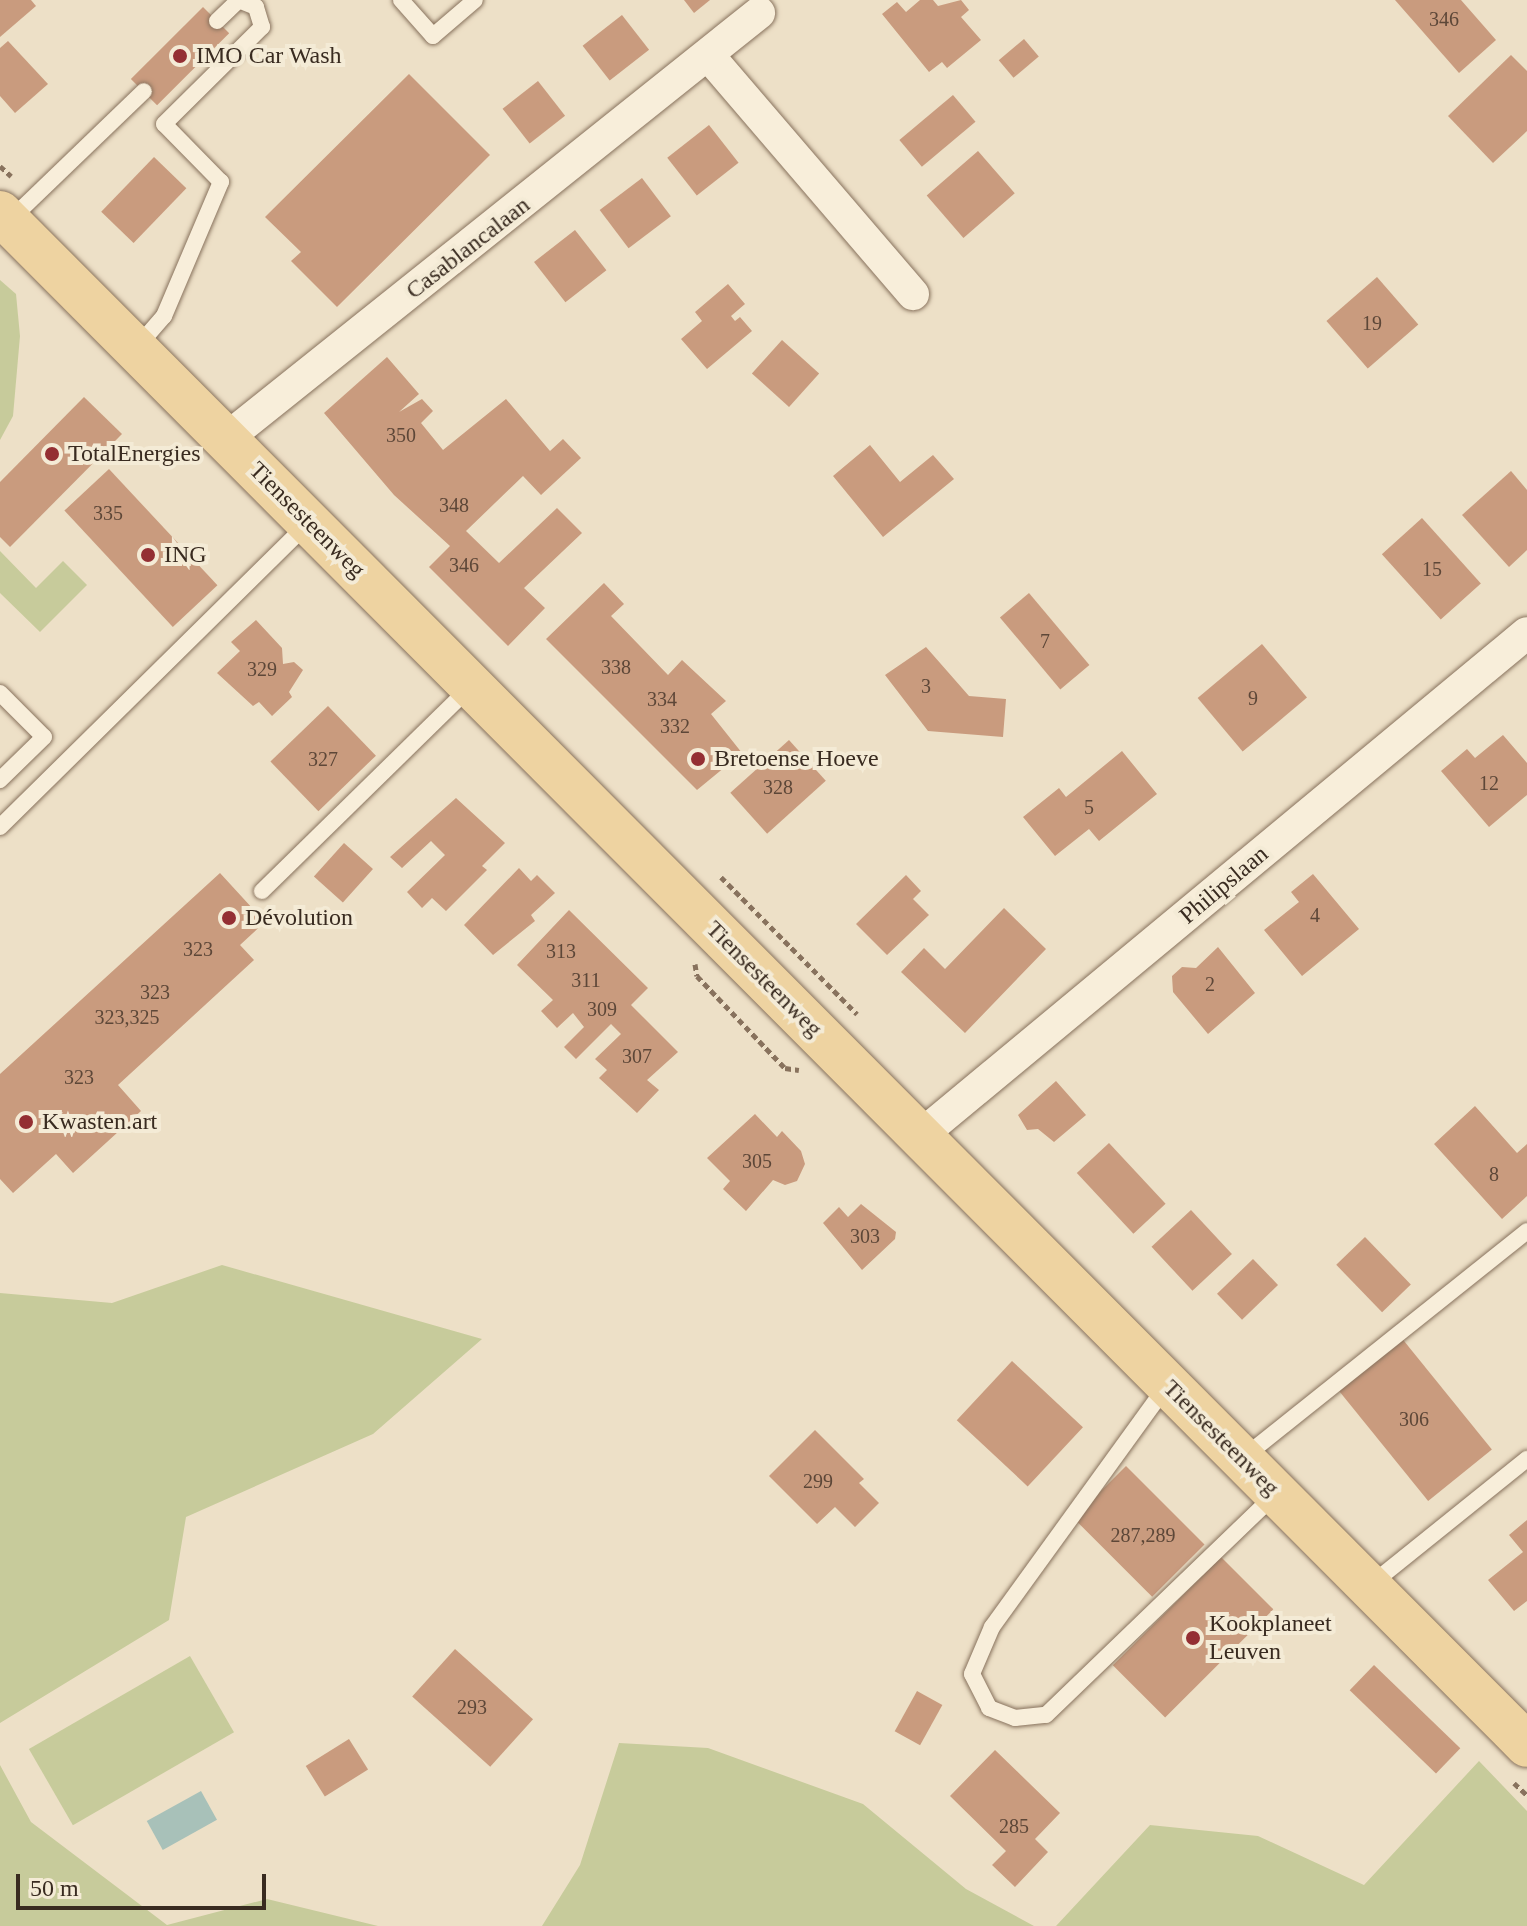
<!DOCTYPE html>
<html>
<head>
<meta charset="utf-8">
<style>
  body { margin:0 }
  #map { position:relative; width:1527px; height:1926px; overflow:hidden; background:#ede0c7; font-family:Georgia,serif }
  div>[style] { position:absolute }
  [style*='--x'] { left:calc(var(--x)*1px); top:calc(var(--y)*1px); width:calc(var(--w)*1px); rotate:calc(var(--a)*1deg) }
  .green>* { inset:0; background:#c7cb9b; transform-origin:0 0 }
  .water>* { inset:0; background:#a8c1b9; transform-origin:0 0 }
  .building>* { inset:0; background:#c99b7e; transform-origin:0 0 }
  .path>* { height:5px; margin-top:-2.5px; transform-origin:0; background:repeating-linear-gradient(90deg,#88725d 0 6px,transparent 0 10px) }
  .roads { filter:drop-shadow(0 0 2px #88725d) drop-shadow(0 0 2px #88725d) }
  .service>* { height:16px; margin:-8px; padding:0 8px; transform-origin:8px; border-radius:8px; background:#f8eeda }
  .minor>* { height:32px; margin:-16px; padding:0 16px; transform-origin:16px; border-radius:16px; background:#f8eeda }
  .primary>* { height:44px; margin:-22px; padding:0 22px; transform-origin:22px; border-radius:22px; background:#eed3a1 }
  .dots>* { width:22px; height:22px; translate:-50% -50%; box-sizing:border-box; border:4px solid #f4ebd6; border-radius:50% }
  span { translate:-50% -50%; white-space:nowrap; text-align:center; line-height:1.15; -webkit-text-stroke:8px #f4ebd6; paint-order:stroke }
  .number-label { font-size:20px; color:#5d4738 }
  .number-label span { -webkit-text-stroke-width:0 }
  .poi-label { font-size:24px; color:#392b20 }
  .left { translate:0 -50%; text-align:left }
  .street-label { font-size:24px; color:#392b20 }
  .scale { position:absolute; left:16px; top:1874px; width:250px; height:36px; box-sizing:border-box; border:4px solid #392b20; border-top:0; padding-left:10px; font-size:24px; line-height:28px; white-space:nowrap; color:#392b20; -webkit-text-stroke:6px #f4ebd6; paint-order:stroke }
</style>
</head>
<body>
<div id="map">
  <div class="green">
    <i style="clip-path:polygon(0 280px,16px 294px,20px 336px,13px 416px,0 440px)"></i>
    <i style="clip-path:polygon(0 551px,36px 588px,63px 561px,87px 585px,40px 632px,0 593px)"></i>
    <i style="clip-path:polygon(222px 1265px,482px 1339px,373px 1434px,186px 1517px,169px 1620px,0 1723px,0 1293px,112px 1303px)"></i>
    <i style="left:190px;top:1656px;width:88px;height:186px;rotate:60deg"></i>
    <i style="clip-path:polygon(619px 1743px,708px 1748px,863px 1804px,966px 1889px,1034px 1926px,542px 1926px,580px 1865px)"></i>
    <i style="clip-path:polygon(1479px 1761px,1527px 1811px,1527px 1926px,1056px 1926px,1150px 1825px,1258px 1836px,1364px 1885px)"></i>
    <i style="clip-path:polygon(0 1765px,31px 1822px,167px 1925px,267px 1899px,378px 1926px,0 1926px)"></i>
  </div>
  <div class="water">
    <i style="left:201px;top:1791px;width:33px;height:62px;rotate:61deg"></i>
  </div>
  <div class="building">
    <i style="clip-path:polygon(0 0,31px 0,36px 6px,0 37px)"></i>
    <i style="clip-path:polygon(684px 0,710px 0,694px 13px)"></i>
    <i style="clip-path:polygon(920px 0,933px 0,938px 6px,961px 0,969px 10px,961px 17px,981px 40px,947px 68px,942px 62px,929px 72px,882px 14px,897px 2px,906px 12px)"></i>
    <i style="clip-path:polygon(1395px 0,1461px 0,1496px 40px,1459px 73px)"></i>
    <i style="left:203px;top:7px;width:37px;height:102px;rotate:45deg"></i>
    <i style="left:622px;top:15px;width:44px;height:50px;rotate:52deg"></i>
    <i style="left:1024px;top:39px;width:23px;height:33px;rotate:50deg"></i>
    <i style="clip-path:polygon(8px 41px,48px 84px,15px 113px,0 96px,0 48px)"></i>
    <i style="clip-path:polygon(1511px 55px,1527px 71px,1527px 131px,1493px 163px,1448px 116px)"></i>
    <i style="clip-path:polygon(409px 74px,490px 155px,337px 307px,291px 261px,301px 252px,265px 217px)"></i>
    <i style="left:538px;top:81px;width:44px;height:45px;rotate:52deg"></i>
    <i style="left:953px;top:95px;width:35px;height:70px;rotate:50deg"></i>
    <i style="left:709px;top:125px;width:48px;height:53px;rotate:52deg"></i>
    <i style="left:978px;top:151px;width:56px;height:68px;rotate:49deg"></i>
    <i style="left:154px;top:157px;width:45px;height:76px;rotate:44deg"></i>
    <i style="left:642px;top:178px;width:48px;height:53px;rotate:53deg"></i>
    <i style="left:575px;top:230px;width:51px;height:52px;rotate:52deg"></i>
    <i style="left:1377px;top:277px;width:63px;height:67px;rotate:49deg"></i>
    <i style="clip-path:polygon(728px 284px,745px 304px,731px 316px,735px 321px,740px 317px,752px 331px,707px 369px,681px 339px,702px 321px,695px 312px)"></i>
    <i style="left:782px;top:340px;width:50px;height:45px;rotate:42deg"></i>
    <i style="clip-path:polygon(387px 357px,419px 394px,399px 412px,422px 399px,433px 411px,421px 423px,443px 450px,506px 399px,550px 451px,563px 439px,581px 458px,541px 495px,523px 476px,466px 531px,499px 563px,557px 508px,582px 533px,524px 588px,545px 608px,508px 646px,429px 567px,450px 546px,394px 495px,324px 413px)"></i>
    <i style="clip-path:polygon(84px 397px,122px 434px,10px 547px,0 537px,0 482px)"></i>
    <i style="clip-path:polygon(870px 445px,900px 482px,933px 455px,954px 479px,883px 537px,833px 476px)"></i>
    <i style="left:109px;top:469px;width:159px;height:61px;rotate:47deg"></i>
    <i style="clip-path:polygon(1511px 471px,1527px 490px,1527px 550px,1509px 567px,1462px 515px)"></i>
    <i style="left:1422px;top:518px;width:88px;height:54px;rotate:48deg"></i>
    <i style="clip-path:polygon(604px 583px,624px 604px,611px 616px,668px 675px,682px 660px,726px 701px,711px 714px,742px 753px,697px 790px,546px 639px)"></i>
    <i style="left:1029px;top:593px;width:94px;height:38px;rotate:50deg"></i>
    <i style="clip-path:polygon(256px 620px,282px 648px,283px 664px,294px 662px,303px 670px,289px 692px,292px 697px,272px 716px,259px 702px,253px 706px,217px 673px,240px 651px,231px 642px)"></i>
    <i style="left:1262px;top:644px;width:70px;height:84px;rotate:50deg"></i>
    <i style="clip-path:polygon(926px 647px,969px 696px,1006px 699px,1003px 737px,928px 731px,885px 675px)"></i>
    <i style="left:328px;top:706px;width:69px;height:80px;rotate:46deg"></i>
    <i style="clip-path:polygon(1503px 735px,1527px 763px,1527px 795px,1489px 827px,1441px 771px,1467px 749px,1475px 758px)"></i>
    <i style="left:789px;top:740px;width:55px;height:79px;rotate:48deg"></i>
    <i style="clip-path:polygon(1122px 751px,1157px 794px,1099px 841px,1089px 829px,1055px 856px,1023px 817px,1059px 788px,1066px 797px)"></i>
    <i style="clip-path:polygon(456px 798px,505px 843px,482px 866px,487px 870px,446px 911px,432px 898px,422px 908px,407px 892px,445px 855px,431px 841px,402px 868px,390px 857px)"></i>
    <i style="left:344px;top:843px;width:39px;height:45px;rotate:42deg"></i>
    <i style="clip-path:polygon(519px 868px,531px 881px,537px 875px,555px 893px,531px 915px,535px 921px,493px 955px,464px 925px)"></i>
    <i style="clip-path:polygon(220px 873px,265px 922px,240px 945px,254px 960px,118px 1085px,141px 1111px,73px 1173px,56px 1154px,13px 1193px,0 1179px,0 1074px)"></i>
    <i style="clip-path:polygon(1313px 874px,1359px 929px,1302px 976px,1264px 930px,1299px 902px,1291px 892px)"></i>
    <i style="clip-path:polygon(906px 875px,921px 891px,913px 899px,929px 915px,887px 955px,856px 924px)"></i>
    <i style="clip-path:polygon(1004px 908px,1046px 949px,965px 1033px,901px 972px,924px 948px,945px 969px)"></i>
    <i style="clip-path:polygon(569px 910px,648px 988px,631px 1005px,678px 1052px,647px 1080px,659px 1090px,637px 1113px,599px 1078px,607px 1070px,595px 1059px,621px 1034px,611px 1024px,576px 1059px,564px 1047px,584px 1027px,573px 1013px,557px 1028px,541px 1011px,553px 1000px,517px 965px)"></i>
    <i style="clip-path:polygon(1218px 947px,1255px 993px,1208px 1034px,1173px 992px,1172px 976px,1182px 967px,1196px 968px)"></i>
    <i style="clip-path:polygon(1056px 1081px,1086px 1115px,1054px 1142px,1038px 1129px,1027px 1130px,1018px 1115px)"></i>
    <i style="clip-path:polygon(1475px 1106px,1517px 1153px,1527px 1144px,1527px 1196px,1502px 1219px,1434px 1144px)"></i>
    <i style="clip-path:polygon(755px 1114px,777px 1137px,782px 1131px,801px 1151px,805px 1164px,797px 1181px,785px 1185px,773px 1180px,746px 1211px,723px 1189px,730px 1181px,707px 1158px)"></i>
    <i style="left:1109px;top:1143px;width:83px;height:44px;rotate:47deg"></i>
    <i style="clip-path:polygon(861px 1204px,896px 1232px,895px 1239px,862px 1270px,823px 1223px,839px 1207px,848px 1217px)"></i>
    <i style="left:1191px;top:1210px;width:60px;height:54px;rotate:47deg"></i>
    <i style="left:1365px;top:1237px;width:66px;height:40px;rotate:46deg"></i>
    <i style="left:1253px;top:1259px;width:36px;height:50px;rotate:46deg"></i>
    <i style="left:1400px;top:1336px;width:146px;height:82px;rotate:51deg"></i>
    <i style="left:1012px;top:1361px;width:97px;height:81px;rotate:43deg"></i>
    <i style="clip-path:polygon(815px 1430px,864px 1479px,859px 1483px,879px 1503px,855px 1527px,835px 1507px,817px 1524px,769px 1476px)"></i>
    <i style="left:1126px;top:1466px;width:111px;height:74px;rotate:45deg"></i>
    <i style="clip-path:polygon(1527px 1520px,1527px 1601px,1514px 1611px,1488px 1580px,1523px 1552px,1509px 1535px)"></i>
    <i style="left:1221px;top:1557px;width:74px;height:153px;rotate:45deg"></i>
    <i style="left:455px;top:1649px;width:105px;height:64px;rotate:42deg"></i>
    <i style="left:1374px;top:1665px;width:120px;height:35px;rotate:44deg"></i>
    <i style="left:917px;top:1691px;width:29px;height:46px;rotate:29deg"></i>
    <i style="left:349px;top:1739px;width:36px;height:51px;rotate:58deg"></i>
    <i style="clip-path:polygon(995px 1750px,1060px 1813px,1035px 1839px,1048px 1852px,1015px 1887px,992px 1865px,1006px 1851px,950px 1796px)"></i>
  </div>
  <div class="path">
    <i style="--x:0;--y:166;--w:15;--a:42"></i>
    <i style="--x:721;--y:877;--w:193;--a:45.2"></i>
    <i style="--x:695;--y:964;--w:12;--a:81"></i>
    <i style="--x:697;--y:976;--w:127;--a:46.3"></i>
    <i style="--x:785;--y:1068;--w:14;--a:8"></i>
    <i style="--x:1514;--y:1783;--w:18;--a:43"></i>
  </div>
  <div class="roads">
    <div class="service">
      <i style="--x:401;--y:0;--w:48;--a:48.4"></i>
      <i style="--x:433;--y:36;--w:55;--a:-40.6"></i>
      <i style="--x:217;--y:21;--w:30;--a:-44"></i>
      <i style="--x:9;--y:221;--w:187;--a:-43.9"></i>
      <i style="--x:137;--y:347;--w:41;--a:-48.9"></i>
      <i style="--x:164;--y:316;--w:146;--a:-67"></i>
      <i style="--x:221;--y:182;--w:81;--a:-134.5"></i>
      <i style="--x:164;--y:124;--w:138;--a:-44.7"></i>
      <i style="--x:262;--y:27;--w:21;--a:-107"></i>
      <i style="--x:256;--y:7;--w:18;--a:-158"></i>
      <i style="--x:0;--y:693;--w:62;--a:45"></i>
      <i style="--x:44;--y:737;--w:62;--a:135.7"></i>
      <i style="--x:0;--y:827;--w:431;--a:-44.6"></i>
      <i style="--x:262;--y:891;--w:293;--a:-44.4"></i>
      <i style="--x:1165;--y:1388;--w:295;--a:125.9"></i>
      <i style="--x:992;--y:1627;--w:51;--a:113.1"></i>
      <i style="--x:972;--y:1674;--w:38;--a:63"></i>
      <i style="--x:989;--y:1708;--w:28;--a:21"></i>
      <i style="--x:1015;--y:1718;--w:31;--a:-6"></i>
      <i style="--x:1046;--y:1715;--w:318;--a:-43.9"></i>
      <i style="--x:1244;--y:1457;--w:362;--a:-38.6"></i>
      <i style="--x:1369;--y:1586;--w:203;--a:-38.8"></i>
    </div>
    <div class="minor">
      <i style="--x:708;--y:55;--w:315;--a:49.4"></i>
      <i style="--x:227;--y:438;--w:681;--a:-38.62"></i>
      <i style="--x:920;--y:1136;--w:788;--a:-39.65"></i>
    </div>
    <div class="primary">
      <i style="--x:0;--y:213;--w:2163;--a:45.09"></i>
    </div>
  </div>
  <div class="dots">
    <i style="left:180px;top:56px;background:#942f33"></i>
    <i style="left:52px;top:454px;background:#942f33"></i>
    <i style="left:148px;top:555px;background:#942f33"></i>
    <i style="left:698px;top:759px;background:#942f33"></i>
    <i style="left:229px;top:918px;background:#942f33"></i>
    <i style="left:26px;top:1122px;background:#942f33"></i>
    <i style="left:1193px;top:1638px;background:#942f33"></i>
  </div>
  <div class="number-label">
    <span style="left:1444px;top:19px">346</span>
    <span style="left:1372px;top:323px">19</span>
    <span style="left:401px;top:435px">350</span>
    <span style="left:454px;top:505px">348</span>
    <span style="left:108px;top:513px">335</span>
    <span style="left:464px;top:565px">346</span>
    <span style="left:1432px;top:569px">15</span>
    <span style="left:1045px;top:641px">7</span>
    <span style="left:616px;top:667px">338</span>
    <span style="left:262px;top:669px">329</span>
    <span style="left:926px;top:686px">3</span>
    <span style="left:1253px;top:698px">9</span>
    <span style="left:662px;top:699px">334</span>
    <span style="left:675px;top:726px">332</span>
    <span style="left:323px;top:759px">327</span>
    <span style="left:1489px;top:783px">12</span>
    <span style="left:778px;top:787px">328</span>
    <span style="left:1089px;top:807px">5</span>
    <span style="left:1315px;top:915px">4</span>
    <span style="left:198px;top:949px">323</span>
    <span style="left:561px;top:951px">313</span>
    <span style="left:586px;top:980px">311</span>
    <span style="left:1210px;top:984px">2</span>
    <span style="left:155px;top:992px">323</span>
    <span style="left:602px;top:1009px">309</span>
    <span style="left:127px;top:1017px">323,325</span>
    <span style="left:637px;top:1056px">307</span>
    <span style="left:79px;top:1077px">323</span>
    <span style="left:757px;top:1161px">305</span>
    <span style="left:1494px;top:1174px">8</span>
    <span style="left:865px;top:1236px">303</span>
    <span style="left:1414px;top:1419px">306</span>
    <span style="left:818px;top:1481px">299</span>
    <span style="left:1143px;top:1535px">287,289</span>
    <span style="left:472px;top:1707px">293</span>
    <span style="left:1014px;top:1826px">285</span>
  </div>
  <div class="poi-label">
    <span class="left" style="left:196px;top:56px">IMO Car Wash</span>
    <span class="left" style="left:68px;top:454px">TotalEnergies</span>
    <span class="left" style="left:164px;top:555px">ING</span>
    <span class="left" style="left:714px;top:759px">Bretoense Hoeve</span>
    <span class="left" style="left:245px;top:918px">Dévolution</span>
    <span class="left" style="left:42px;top:1122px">Kwasten.art</span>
    <span class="left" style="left:1209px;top:1638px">Kookplaneet<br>Leuven</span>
  </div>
  <div class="street-label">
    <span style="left:468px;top:248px;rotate:-38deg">Casablancalaan</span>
    <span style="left:307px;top:520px;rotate:45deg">Tiensesteenweg</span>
    <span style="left:1224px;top:885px;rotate:-40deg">Philipslaan</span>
    <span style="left:764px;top:979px;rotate:45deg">Tiensesteenweg</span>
    <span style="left:1221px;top:1438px;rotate:45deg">Tiensesteenweg</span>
  </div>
  <div class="scale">50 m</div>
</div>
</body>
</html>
